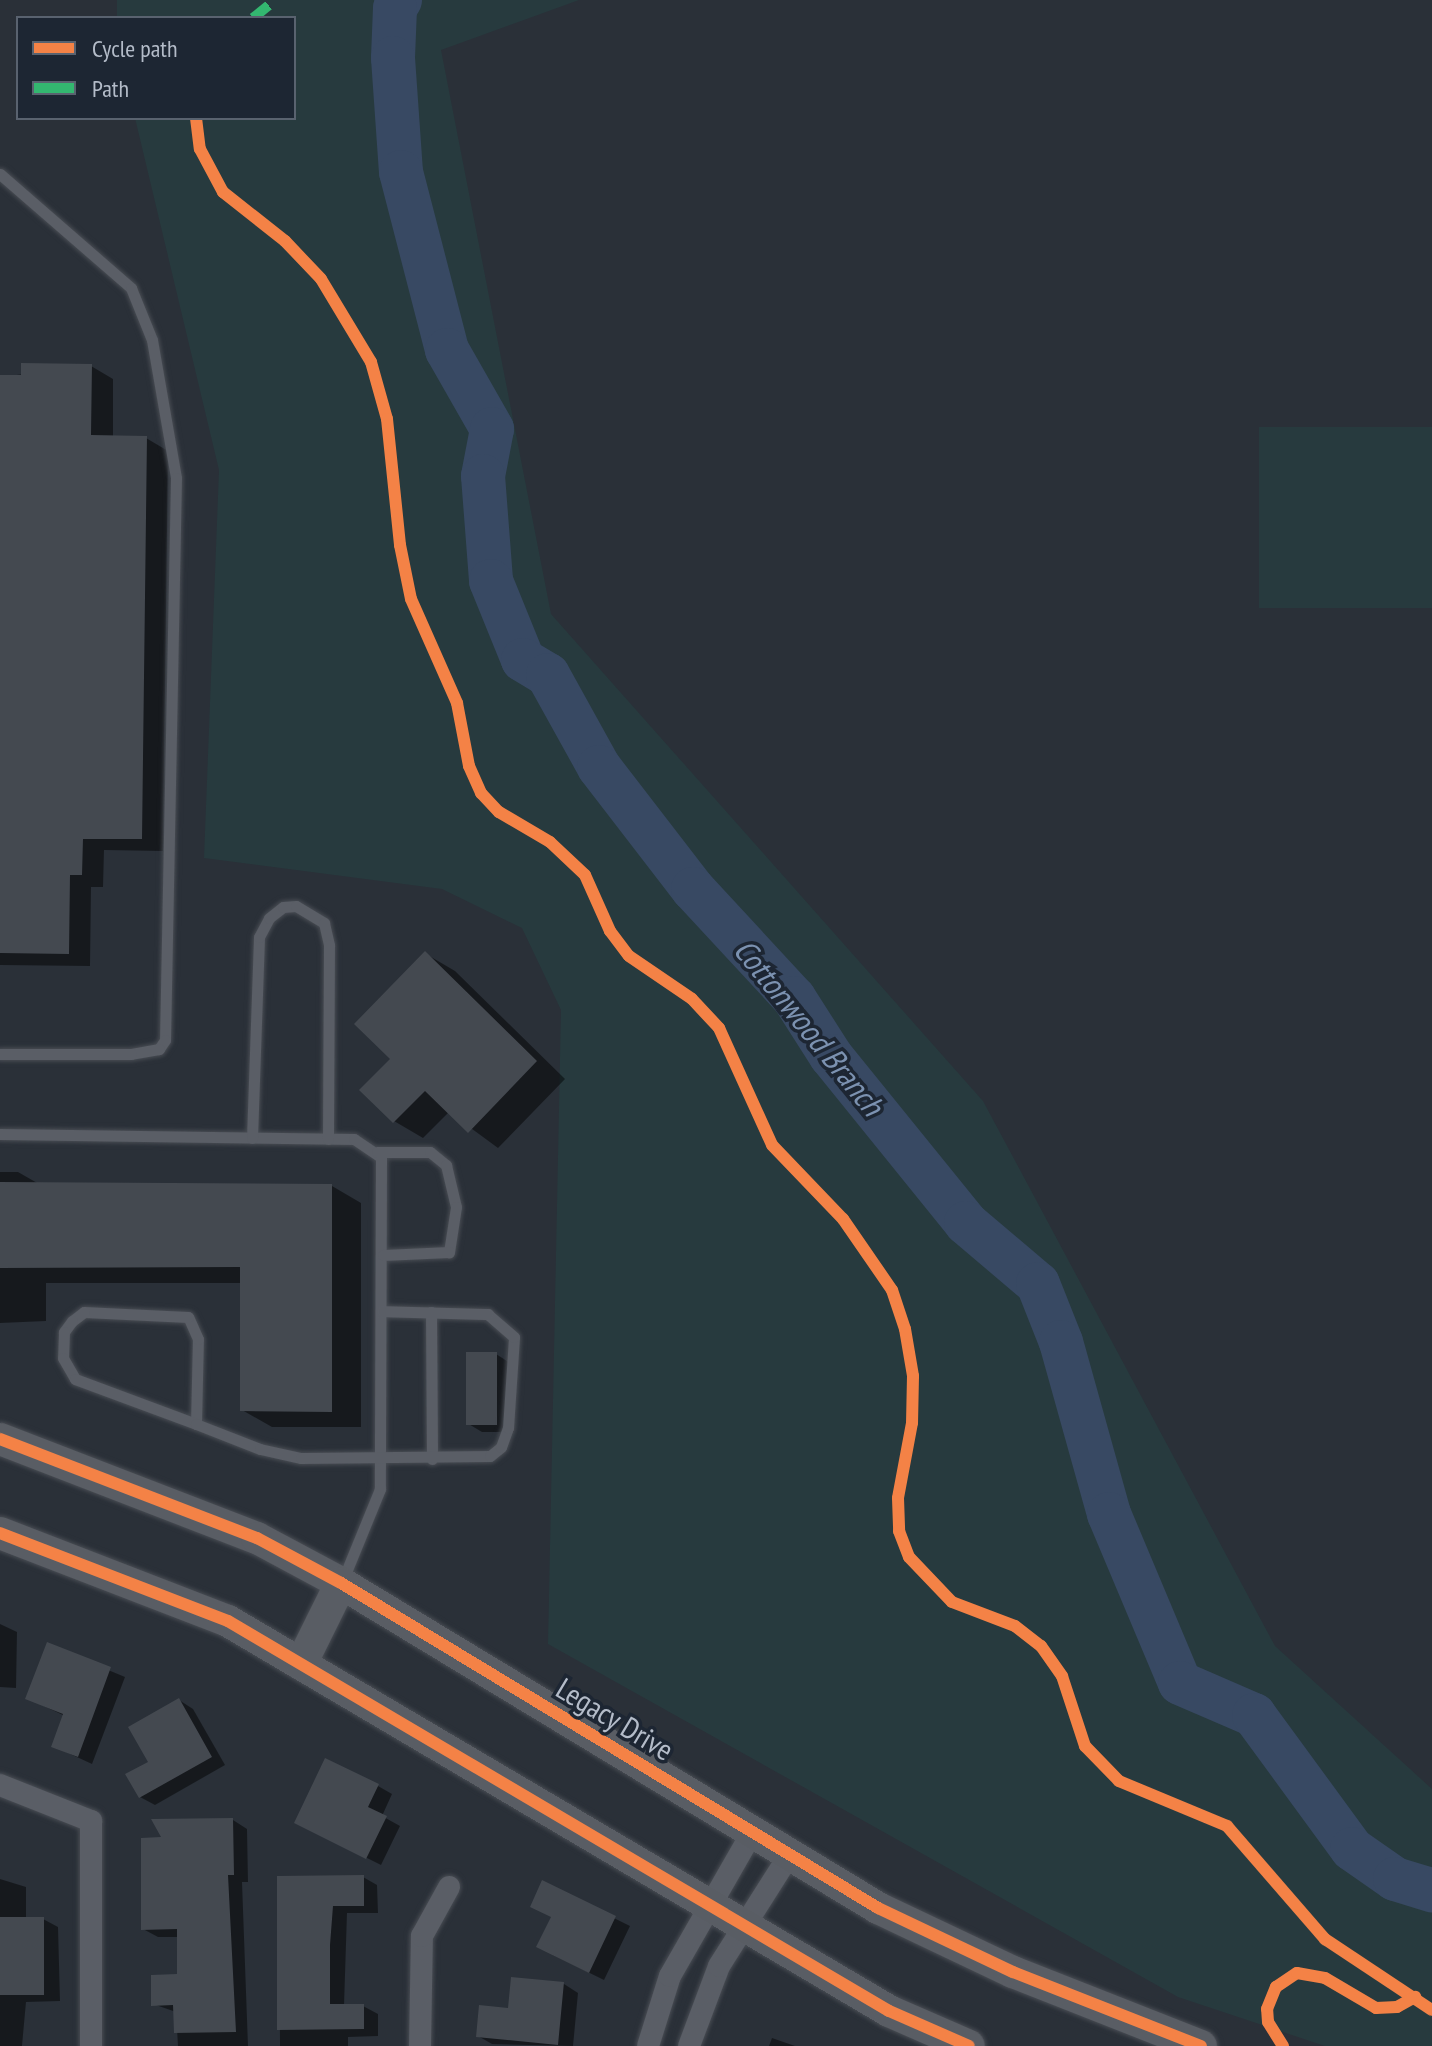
<!DOCTYPE html>
<html>
<head>
<meta charset="utf-8">
<style>
  body { margin:0 }
  #map { position:relative; width:1432px; height:2046px; overflow:hidden; background:#2a3038; font-family:"PT Sans Narrow",sans-serif }
  div>[style] { position:absolute }
  [style*='--x'] { left:calc(var(--x)*1px); top:calc(var(--y)*1px); width:calc(var(--w)*1px); rotate:calc(var(--a)*1deg) }
  .green>* { inset:0; background:#273a3e; transform-origin:0 0 }
  .shadow>* { inset:0; background:#0007 }
  .river>* { height:44px; margin:-22px; padding:0 22px; transform-origin:22px; border-radius:22px; background:#384963 }
  .building>* { inset:0; background:#444950; transform-origin:0 0 }
  .roads { filter:drop-shadow(0 0 2px #484c53) drop-shadow(0 0 2px #484c53) }
  .service>* { height:11px; margin:-5.5px; padding:0 5.5px; transform-origin:5.5px; border-radius:5.5px; background:#5a5e66 }
  .minor>* { height:22px; margin:-11px; padding:0 11px; transform-origin:11px; border-radius:11px; background:#5a5e66 }
  .secondary>* { height:32px; margin:-16px; padding:0 16px; transform-origin:16px; border-radius:16px; background:#595d64 }
  .quiet>* { height:10px; margin-top:-5px; transform-origin:0; background:repeating-linear-gradient(90deg,#33b770 0 20px,transparent 0 30px) }
  .cycleway>* { height:12px; margin:-6px; padding:0 6px; transform-origin:6px; border-radius:6px; background:#f48246 }
  span { translate:-50% -50%; white-space:nowrap; text-align:center; line-height:1.15; -webkit-text-stroke:7px #1d2633; paint-order:stroke }
  .street-label { font-size:30px; color:#b4bcc9 }
  .water-label { font-size:32px; color:#7c92b1; font-style:italic }
  .legend { position:absolute; left:16px; top:16px; width:280px; height:104px; box-sizing:border-box; background:#1d2633; border:2px solid #59626f; margin:0; padding:10px 14px; list-style:none; font-size:24px; color:#b4bcc9 }
  .legend li { display:flex; align-items:center; gap:16px; height:40px }
  .legend b { width:40px; border:2px solid #59626f }
</style>
</head>
<body>
<div id="map">
  <div class="green">
    <i style="clip-path:polygon(117px 0,579px 0,441px 50px,551px 614px,983px 1101px,1275px 1646px,1432px 1789px,1432px 2046px,1325px 2046px,1178px 1997px,548px 1644px,561px 1010px,522px 928px,442px 889px,204px 858px,219px 470px,135px 118px,294px 118px,294px 18px,117px 18px)"></i>
    <i style="left:1432px;top:427px;width:181px;height:173px;rotate:90deg"></i>
  </div>
  <div class="shadow">
    <i style="clip-path:polygon(91px 366px,113px 379px,113px 438px,146px 438px,168px 451px,163px 851px,104px 850px,103px 887px,91px 887px,90px 966px,0 965px,0 377px)"></i>
    <i style="clip-path:polygon(426px 954px,455px 971px,565px 1079px,498px 1148px,449px 1112px,423px 1138px,394px 1121px,393px 1059px)"></i>
    <i style="clip-path:polygon(0 1172px,18px 1172px,39px 1184px,332px 1186px,361px 1203px,361px 1427px,272px 1427px,242px 1410px,242px 1283px,46px 1283px,46px 1321px,0 1323px)"></i>
    <i style="clip-path:polygon(496px 1354px,510px 1363px,514px 1432px,482px 1432px,467px 1423px)"></i>
    <i style="clip-path:polygon(0 1624px,17px 1632px,16px 1688px,0 1687px)"></i>
    <i style="clip-path:polygon(48px 1645px,125px 1677px,92px 1764px,53px 1746px,65px 1716px,27px 1698px)"></i>
    <i style="clip-path:polygon(179px 1700px,193px 1709px,225px 1765px,155px 1805px,140px 1797px)"></i>
    <i style="clip-path:polygon(378px 1786px,392px 1794px,382px 1816px,400px 1826px,381px 1865px,311px 1830px)"></i>
    <i style="clip-path:polygon(233px 1820px,247px 1829px,248px 1882px,242px 1882px,248px 2046px,178px 2046px,176px 2012px,153px 2004px,179px 1976px,179px 1937px,158px 1937px,143px 1929px,164px 1839px)"></i>
    <i style="clip-path:polygon(363px 1877px,377px 1885px,378px 1913px,347px 1913px,344px 2006px,363px 2006px,378px 2014px,378px 2036px,348px 2037px,348px 2046px,280px 2046px,279px 1878px)"></i>
    <i style="clip-path:polygon(0 1879px,26px 1887px,26px 1919px,43px 1919px,58px 1927px,60px 2001px,26px 2002px,22px 2046px,0 2046px)"></i>
    <i style="clip-path:polygon(543px 1883px,630px 1926px,604px 1980px,553px 1955px,553px 1917px)"></i>
    <i style="clip-path:polygon(564px 1984px,578px 1993px,573px 2046px,492px 2044px,478px 2036px,510px 2010px)"></i>
    <i style="clip-path:polygon(772px 2038px,795px 2046px,757px 2046px,769px 2046px)"></i>
  </div>
  <div class="river">
    <i style="--x:400;--y:0;--w:9;--a:122"></i>
    <i style="--x:395;--y:8;--w:50;--a:92.3"></i>
    <i style="--x:393;--y:58;--w:114;--a:86"></i>
    <i style="--x:401;--y:172;--w:184;--a:75.5"></i>
    <i style="--x:447;--y:350;--w:91;--a:60.3"></i>
    <i style="--x:492;--y:429;--w:48;--a:100.8"></i>
    <i style="--x:483;--y:476;--w:105;--a:85.6"></i>
    <i style="--x:491;--y:581;--w:85;--a:67.9"></i>
    <i style="--x:523;--y:660;--w:29;--a:31"></i>
    <i style="--x:548;--y:675;--w:105;--a:61"></i>
    <i style="--x:599;--y:767;--w:154;--a:52.4"></i>
    <i style="--x:693;--y:889;--w:149;--a:47.2"></i>
    <i style="--x:794;--y:998;--w:69;--a:57.5"></i>
    <i style="--x:831;--y:1056;--w:215;--a:51"></i>
    <i style="--x:966;--y:1223;--w:94;--a:40.3"></i>
    <i style="--x:1038;--y:1284;--w:62;--a:68.4"></i>
    <i style="--x:1061;--y:1342;--w:179;--a:74.4"></i>
    <i style="--x:1109;--y:1514;--w:183;--a:67.2"></i>
    <i style="--x:1180;--y:1683;--w:81;--a:23.4"></i>
    <i style="--x:1254;--y:1715;--w:166;--a:53.8"></i>
    <i style="--x:1352;--y:1849;--w:52;--a:34.9"></i>
    <i style="--x:1395;--y:1879;--w:39;--a:17"></i>
  </div>
  <div class="building">
    <i style="clip-path:polygon(21px 363px,92px 364px,91px 435px,147px 436px,142px 839px,83px 839px,82px 875px,70px 875px,69px 954px,0 953px,0 375px,21px 375px)"></i>
    <i style="clip-path:polygon(425px 951px,537px 1061px,468px 1133px,425px 1091px,393px 1123px,359px 1090px,390px 1059px,354px 1024px)"></i>
    <i style="clip-path:polygon(0 1182px,332px 1184px,332px 1412px,240px 1411px,240px 1267px,0 1268px)"></i>
    <i style="left:466px;top:1352px;width:31px;height:73px"></i>
    <i style="clip-path:polygon(47px 1642px,111px 1667px,78px 1757px,51px 1747px,63px 1714px,25px 1699px)"></i>
    <i style="clip-path:polygon(179px 1698px,212px 1757px,139px 1798px,125px 1774px,148px 1762px,128px 1727px)"></i>
    <i style="clip-path:polygon(325px 1758px,379px 1784px,368px 1807px,387px 1816px,366px 1859px,294px 1823px)"></i>
    <i style="clip-path:polygon(233px 1818px,234px 1875px,228px 1875px,236px 2032px,174px 2033px,173px 2005px,151px 2006px,151px 1975px,177px 1974px,177px 1929px,141px 1930px,141px 1838px,161px 1837px,151px 1819px)"></i>
    <i style="clip-path:polygon(364px 1875px,364px 1906px,333px 1906px,330px 1945px,330px 2004px,364px 2004px,364px 2029px,277px 2030px,277px 1876px)"></i>
    <i style="clip-path:polygon(542px 1880px,616px 1916px,589px 1973px,536px 1947px,551px 1917px,530px 1907px)"></i>
    <i style="left:0;top:1917px;width:44px;height:78px"></i>
    <i style="clip-path:polygon(511px 1977px,564px 1982px,558px 2045px,476px 2037px,479px 2005px,508px 2008px)"></i>
  </div>
  <div class="roads">
    <div class="service">
      <i style="--x:0;--y:174;--w:174;--a:41"></i>
      <i style="--x:131;--y:288;--w:56;--a:68"></i>
      <i style="--x:152;--y:340;--w:140;--a:80.1"></i>
      <i style="--x:176;--y:478;--w:562;--a:91.12"></i>
      <i style="--x:165;--y:1040;--w:11;--a:124"></i>
      <i style="--x:159;--y:1049;--w:28;--a:170"></i>
      <i style="--x:131;--y:1054;--w:131;--a:180"></i>
      <i style="--x:0;--y:1134;--w:354;--a:0.8"></i>
      <i style="--x:354;--y:1139;--w:32;--a:34"></i>
      <i style="--x:381;--y:1157;--w:332;--a:90.2"></i>
      <i style="--x:380;--y:1489;--w:100;--a:112.2"></i>
      <i style="--x:252;--y:1138;--w:201;--a:-88"></i>
      <i style="--x:259;--y:937;--w:21;--a:-62"></i>
      <i style="--x:269;--y:918;--w:18;--a:-38"></i>
      <i style="--x:283;--y:907;--w:13;--a:-4"></i>
      <i style="--x:296;--y:906;--w:33;--a:31"></i>
      <i style="--x:324;--y:923;--w:23;--a:77"></i>
      <i style="--x:329;--y:945;--w:194;--a:90.3"></i>
      <i style="--x:377;--y:1152;--w:53;--a:0"></i>
      <i style="--x:430;--y:1152;--w:21;--a:39"></i>
      <i style="--x:446;--y:1165;--w:43;--a:76.6"></i>
      <i style="--x:456;--y:1207;--w:46;--a:98.8"></i>
      <i style="--x:449;--y:1252;--w:66;--a:177.4"></i>
      <i style="--x:431;--y:1312;--w:147;--a:89.6"></i>
      <i style="--x:196;--y:1424;--w:85;--a:-88.7"></i>
      <i style="--x:198;--y:1339;--w:24;--a:-114"></i>
      <i style="--x:188;--y:1317;--w:104;--a:-177.2"></i>
      <i style="--x:84;--y:1312;--w:15;--a:143"></i>
      <i style="--x:72;--y:1321;--w:14;--a:126"></i>
      <i style="--x:64;--y:1332;--w:26;--a:92"></i>
      <i style="--x:63;--y:1358;--w:24;--a:60"></i>
      <i style="--x:75;--y:1379;--w:129;--a:20.4"></i>
      <i style="--x:196;--y:1424;--w:69;--a:21.3"></i>
      <i style="--x:260;--y:1449;--w:42;--a:12.4"></i>
      <i style="--x:301;--y:1458;--w:189;--a:-0.6"></i>
      <i style="--x:490;--y:1456;--w:14;--a:-39"></i>
      <i style="--x:501;--y:1447;--w:20;--a:-70"></i>
      <i style="--x:508;--y:1428;--w:91;--a:-86.2"></i>
      <i style="--x:514;--y:1337;--w:35;--a:-139"></i>
      <i style="--x:488;--y:1314;--w:106;--a:-178.4"></i>
    </div>
    <div class="minor">
      <i style="--x:0;--y:1785;--w:98;--a:21.6"></i>
      <i style="--x:91;--y:1821;--w:225;--a:90"></i>
      <i style="--x:420;--y:2046;--w:110;--a:-89"></i>
      <i style="--x:422;--y:1936;--w:56;--a:-61.1"></i>
      <i style="--x:648;--y:2046;--w:73;--a:-72.6"></i>
      <i style="--x:670;--y:1976;--w:165;--a:-60.2"></i>
      <i style="--x:689;--y:2046;--w:85;--a:-69.4"></i>
      <i style="--x:719;--y:1966;--w:133;--a:-57.6"></i>
    </div>
    <div class="secondary">
      <i style="--x:0;--y:1439;--w:275;--a:21.1"></i>
      <i style="--x:257;--y:1538;--w:95;--a:28.2"></i>
      <i style="--x:341;--y:1583;--w:628;--a:31.18"></i>
      <i style="--x:878;--y:1908;--w:149;--a:25.4"></i>
      <i style="--x:1013;--y:1972;--w:202;--a:21.5"></i>
      <i style="--x:0;--y:1533;--w:244;--a:21.1"></i>
      <i style="--x:228;--y:1621;--w:767;--a:30.54"></i>
      <i style="--x:889;--y:2011;--w:87;--a:23.6"></i>
      <i style="--x:301;--y:1664;--w:90;--a:-63.7"></i>
    </div>
  </div>
  <div class="quiet">
    <i style="--x:253;--y:18;--w:28;--a:-39"></i>
  </div>
  <div class="cycleway">
    <i style="--x:196;--y:118;--w:31;--a:83"></i>
    <i style="--x:200;--y:149;--w:49;--a:61.9"></i>
    <i style="--x:223;--y:192;--w:79;--a:38.3"></i>
    <i style="--x:285;--y:241;--w:52;--a:46.5"></i>
    <i style="--x:321;--y:279;--w:97;--a:58.9"></i>
    <i style="--x:371;--y:362;--w:59;--a:74.3"></i>
    <i style="--x:387;--y:419;--w:127;--a:84.1"></i>
    <i style="--x:400;--y:545;--w:55;--a:78.5"></i>
    <i style="--x:411;--y:599;--w:114;--a:66.1"></i>
    <i style="--x:457;--y:703;--w:64;--a:79.2"></i>
    <i style="--x:469;--y:766;--w:30;--a:66"></i>
    <i style="--x:481;--y:793;--w:26;--a:47"></i>
    <i style="--x:499;--y:812;--w:59;--a:30.5"></i>
    <i style="--x:550;--y:842;--w:48;--a:43.3"></i>
    <i style="--x:585;--y:875;--w:61;--a:65.9"></i>
    <i style="--x:610;--y:931;--w:31;--a:53"></i>
    <i style="--x:629;--y:956;--w:76;--a:34.3"></i>
    <i style="--x:692;--y:999;--w:40;--a:47"></i>
    <i style="--x:719;--y:1028;--w:128;--a:65.6"></i>
    <i style="--x:772;--y:1145;--w:103;--a:46.2"></i>
    <i style="--x:843;--y:1219;--w:86;--a:55.4"></i>
    <i style="--x:892;--y:1290;--w:41;--a:71.6"></i>
    <i style="--x:905;--y:1329;--w:48;--a:80.3"></i>
    <i style="--x:913;--y:1376;--w:47;--a:91.2"></i>
    <i style="--x:912;--y:1423;--w:76;--a:100.6"></i>
    <i style="--x:898;--y:1498;--w:33;--a:88"></i>
    <i style="--x:899;--y:1531;--w:28;--a:69"></i>
    <i style="--x:909;--y:1557;--w:62;--a:46.3"></i>
    <i style="--x:952;--y:1602;--w:67;--a:20.9"></i>
    <i style="--x:1015;--y:1626;--w:33;--a:38"></i>
    <i style="--x:1041;--y:1646;--w:37;--a:55"></i>
    <i style="--x:1062;--y:1676;--w:74;--a:71.8"></i>
    <i style="--x:1085;--y:1746;--w:49;--a:45.8"></i>
    <i style="--x:1119;--y:1781;--w:117;--a:22.6"></i>
    <i style="--x:1227;--y:1826;--w:150;--a:49.1"></i>
    <i style="--x:1325;--y:1939;--w:128;--a:33.6"></i>
    <i style="--x:0;--y:1439;--w:275;--a:21.1"></i>
    <i style="--x:257;--y:1538;--w:95;--a:28.2"></i>
    <i style="--x:341;--y:1583;--w:628;--a:31.18"></i>
    <i style="--x:878;--y:1908;--w:149;--a:25.4"></i>
    <i style="--x:1013;--y:1972;--w:202;--a:21.5"></i>
    <i style="--x:0;--y:1533;--w:244;--a:21.1"></i>
    <i style="--x:228;--y:1621;--w:767;--a:30.54"></i>
    <i style="--x:889;--y:2011;--w:87;--a:23.6"></i>
    <i style="--x:1283;--y:2046;--w:28;--a:-122"></i>
    <i style="--x:1268;--y:2022;--w:13;--a:-94"></i>
    <i style="--x:1267;--y:2009;--w:24;--a:-68"></i>
    <i style="--x:1276;--y:1987;--w:25;--a:-34"></i>
    <i style="--x:1297;--y:1973;--w:28;--a:10"></i>
    <i style="--x:1325;--y:1978;--w:59;--a:30.5"></i>
    <i style="--x:1376;--y:2008;--w:21;--a:-3"></i>
    <i style="--x:1397;--y:2007;--w:21;--a:-29"></i>
  </div>
  <div class="street-label">
    <span style="left:615px;top:1719px;rotate:31deg">Legacy Drive</span>
  </div>
  <div class="water-label">
    <span style="left:809px;top:1027px;rotate:51deg">Cottonwood Branch</span>
  </div>
  <ul class="legend">
  <li><b style="height:10px;background:#f48246"></b>Cycle path</li>
  <li><b style="height:10px;background:#33b770"></b>Path</li>
  </ul>
</div>
</body>
</html>
